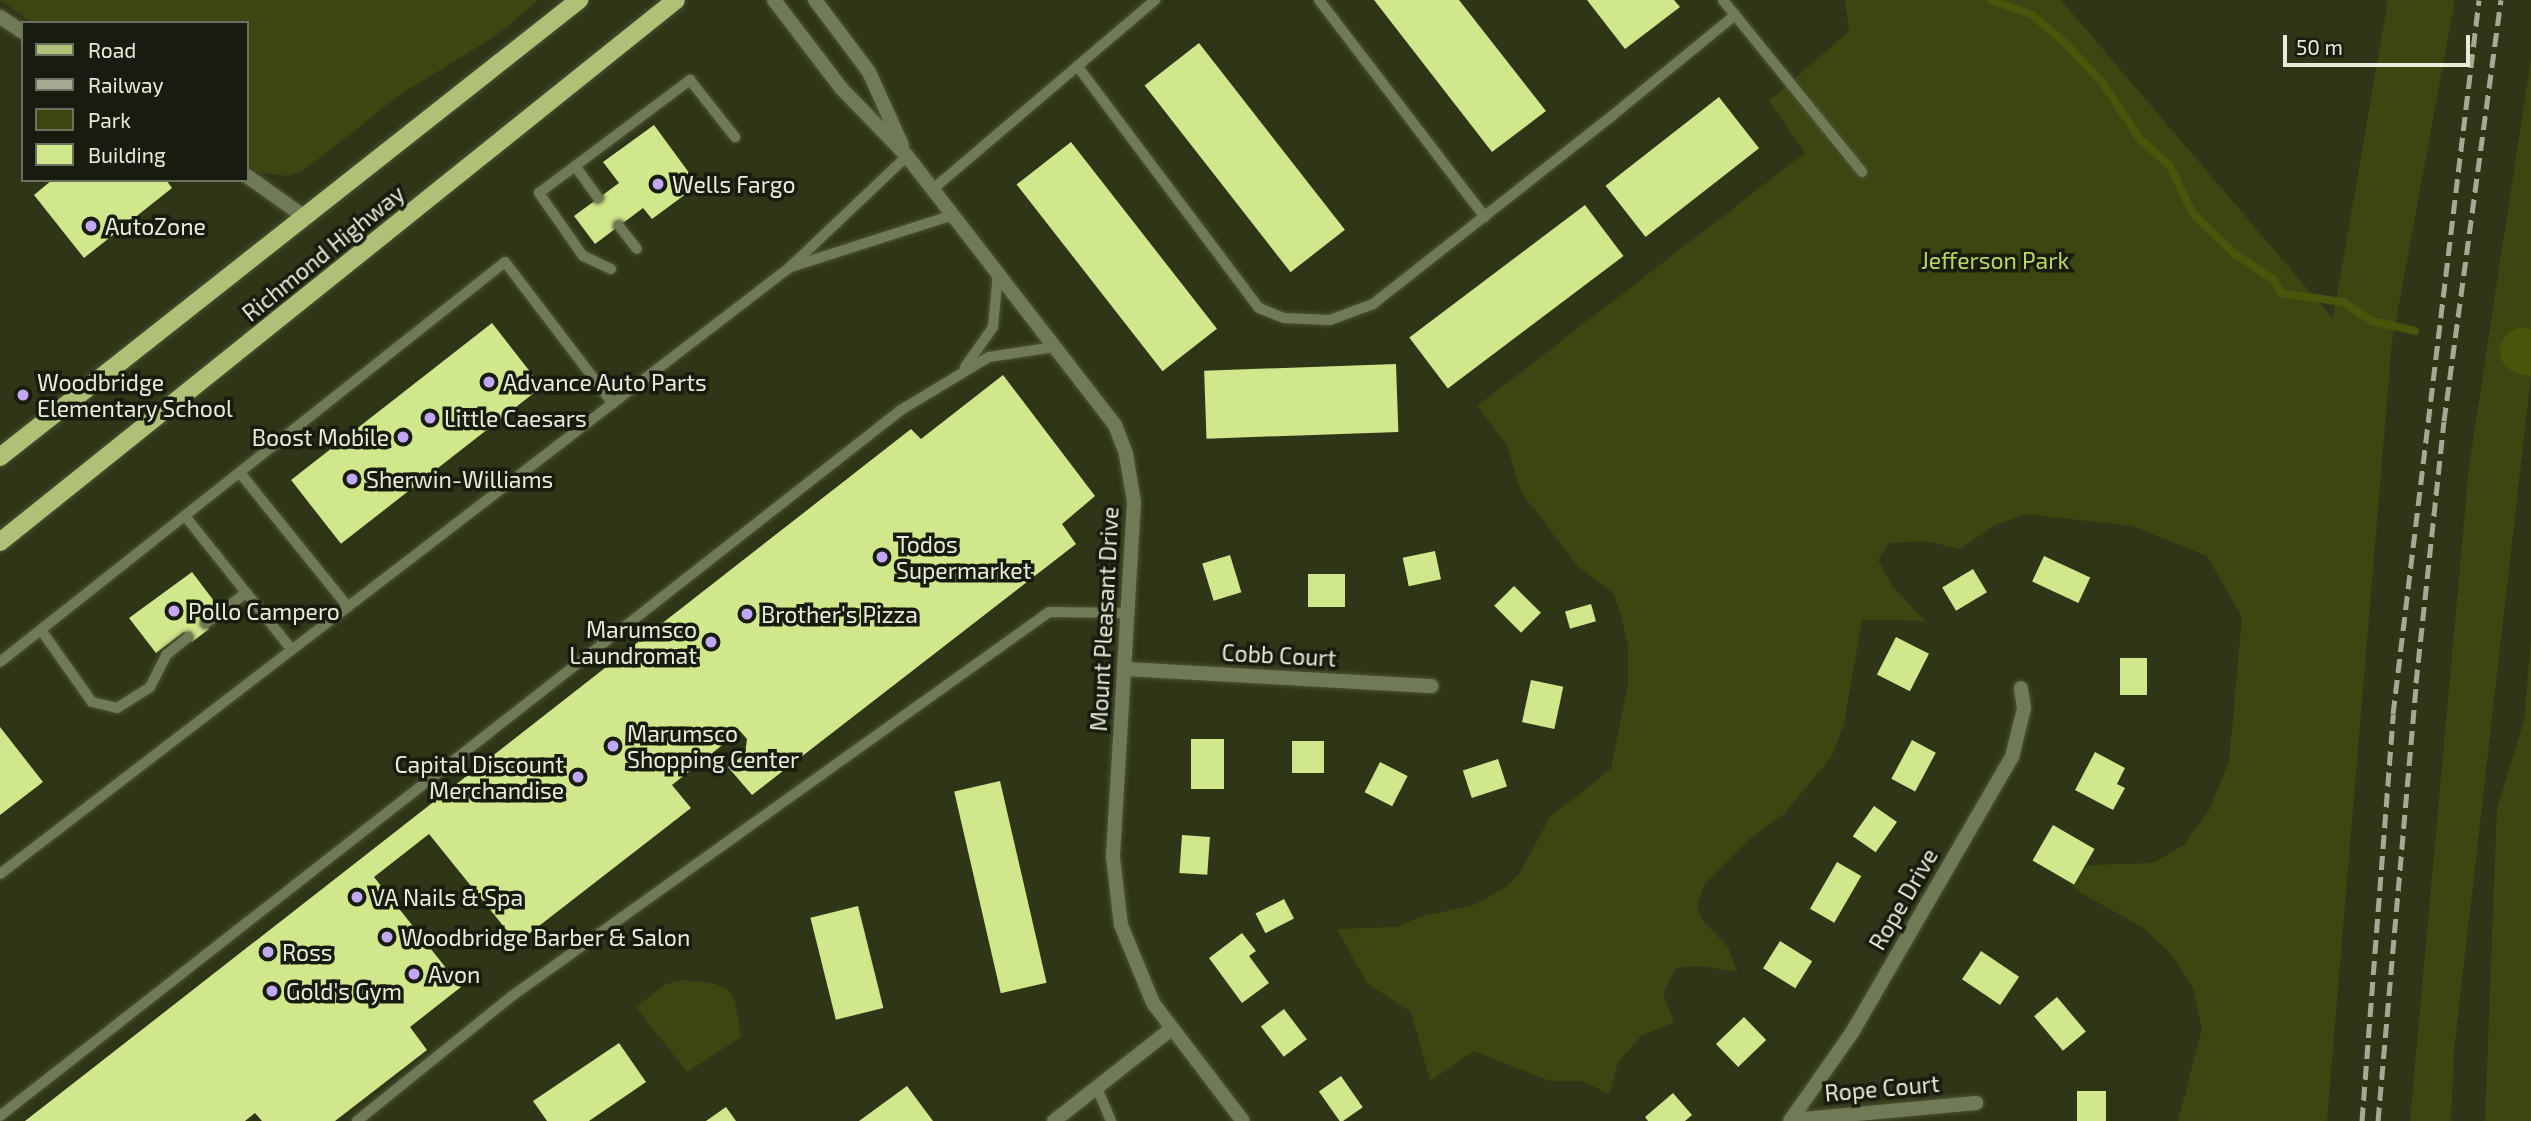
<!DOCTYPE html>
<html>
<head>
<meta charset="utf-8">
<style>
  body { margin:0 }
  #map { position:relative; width:2531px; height:1121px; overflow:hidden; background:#2f3617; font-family:"Exo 2",sans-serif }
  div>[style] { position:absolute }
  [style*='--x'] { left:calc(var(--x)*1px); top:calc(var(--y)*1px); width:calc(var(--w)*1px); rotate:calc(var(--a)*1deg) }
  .green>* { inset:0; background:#3c4611 }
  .stream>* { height:8px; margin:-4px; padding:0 4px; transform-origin:4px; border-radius:4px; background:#48560b }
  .river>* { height:46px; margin:-23px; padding:0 23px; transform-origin:23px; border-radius:23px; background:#48560b }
  .building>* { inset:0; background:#d1e78b; transform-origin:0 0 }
  .roads { filter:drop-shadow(0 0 2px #4d5336) drop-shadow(0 0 2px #4d5336) }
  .service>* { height:10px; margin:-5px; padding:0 5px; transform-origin:5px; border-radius:5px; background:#717a56 }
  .minor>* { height:14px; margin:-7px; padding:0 7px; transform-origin:7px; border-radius:7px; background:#717a56 }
  .primary>* { height:18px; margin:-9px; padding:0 9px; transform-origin:9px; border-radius:9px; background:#afc176 }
  .rail>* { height:5px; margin-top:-2.5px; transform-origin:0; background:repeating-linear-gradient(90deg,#a4aa93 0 14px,transparent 0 21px) }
  .dots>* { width:19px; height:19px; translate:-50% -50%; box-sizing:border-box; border:4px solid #181c0e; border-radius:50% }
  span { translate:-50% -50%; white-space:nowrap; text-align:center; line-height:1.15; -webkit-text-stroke:7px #181c0e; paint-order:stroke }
  .poi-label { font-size:23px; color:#e8eddb }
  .left { translate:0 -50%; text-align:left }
  .right { translate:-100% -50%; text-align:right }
  .street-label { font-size:23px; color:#e8eddb }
  .park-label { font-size:23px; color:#bcd75e }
  .legend { position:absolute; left:21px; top:21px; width:228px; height:161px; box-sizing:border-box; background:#181c0e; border:2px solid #6b7060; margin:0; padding:9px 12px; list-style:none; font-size:21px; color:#e8eddb }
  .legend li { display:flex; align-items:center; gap:14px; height:35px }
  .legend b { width:35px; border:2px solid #6b7060 }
  .scale { position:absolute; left:2283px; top:35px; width:187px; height:32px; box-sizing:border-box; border:4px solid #e8eddb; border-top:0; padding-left:9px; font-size:21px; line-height:24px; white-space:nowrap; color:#e8eddb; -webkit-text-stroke:5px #181c0e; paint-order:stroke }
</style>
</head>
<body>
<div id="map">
  <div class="green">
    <i style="clip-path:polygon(0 0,538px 0,497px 35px,401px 94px,304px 170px,289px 176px,260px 173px,247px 164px,247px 23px,33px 23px)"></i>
    <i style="clip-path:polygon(1845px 0,2061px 0,2333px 319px,2388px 0,2455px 0,2392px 342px,2327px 1121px,2178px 1121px,2202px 1029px,2193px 988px,2172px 955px,2144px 928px,2081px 893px,2063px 878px,2091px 865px,2153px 863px,2184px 845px,2209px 810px,2229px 762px,2242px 617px,2207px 556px,2132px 526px,2025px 514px,1995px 525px,1960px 549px,1925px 541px,1889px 543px,1878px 560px,1893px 587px,1925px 621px,1862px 620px,1844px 724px,1832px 756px,1784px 814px,1751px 838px,1704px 885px,1697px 906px,1702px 920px,1728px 947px,1737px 972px,1702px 966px,1676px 968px,1663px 993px,1674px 1023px,1642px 1035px,1618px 1062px,1609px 1094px,1583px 1081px,1550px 1081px,1474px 1051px,1430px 1081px,1411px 1012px,1367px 983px,1337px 929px,1397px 927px,1420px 917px,1474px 905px,1506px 887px,1520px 873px,1550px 817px,1611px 769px,1628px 684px,1628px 646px,1621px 614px,1613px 592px,1579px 568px,1521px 492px,1506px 443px,1477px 406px,1805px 153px,1769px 101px,1849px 31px)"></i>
    <i style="clip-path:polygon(2531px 58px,2531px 376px,2454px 1051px,2451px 1121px,2410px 1121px,2469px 467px)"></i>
    <i style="clip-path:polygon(2531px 639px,2531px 1121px,2485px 1121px,2497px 808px,2524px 721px)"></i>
    <i style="clip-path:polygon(683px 980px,713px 983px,729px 991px,735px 1000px,741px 1037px,687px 1072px,636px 1007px,666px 984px)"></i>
  </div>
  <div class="stream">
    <i style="--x:1990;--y:0;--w:43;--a:18.9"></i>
    <i style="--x:2031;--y:14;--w:40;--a:40"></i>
    <i style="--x:2062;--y:40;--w:58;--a:46.4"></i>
    <i style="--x:2102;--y:82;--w:69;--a:56.3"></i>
    <i style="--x:2140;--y:139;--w:40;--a:42"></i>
    <i style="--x:2170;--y:166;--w:53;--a:64.4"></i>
    <i style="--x:2193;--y:214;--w:57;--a:43.6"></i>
    <i style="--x:2234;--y:253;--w:47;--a:33.7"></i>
    <i style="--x:2273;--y:279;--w:16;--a:60"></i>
    <i style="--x:2281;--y:293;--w:63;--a:8.3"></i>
    <i style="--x:2343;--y:302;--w:35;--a:33"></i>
    <i style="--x:2372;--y:321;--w:44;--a:13.1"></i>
  </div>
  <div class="river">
    <i style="--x:2523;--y:351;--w:8;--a:14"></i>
  </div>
  <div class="building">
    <i style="clip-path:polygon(1374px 0,1459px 0,1546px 111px,1492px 152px)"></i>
    <i style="clip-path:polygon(1587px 0,1674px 0,1680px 7px,1625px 49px)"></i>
    <i style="left:1199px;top:43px;width:237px;height:69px;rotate:52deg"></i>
    <i style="left:1719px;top:97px;width:65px;height:144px;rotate:52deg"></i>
    <i style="clip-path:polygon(654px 125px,698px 185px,652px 219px,643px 208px,595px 244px,574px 216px,619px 183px,603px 162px)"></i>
    <i style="left:1071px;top:142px;width:237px;height:69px;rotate:52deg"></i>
    <i style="clip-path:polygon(52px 180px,166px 180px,172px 188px,84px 258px,34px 195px)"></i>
    <i style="left:1585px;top:205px;width:64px;height:220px;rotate:53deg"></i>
    <i style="left:492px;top:323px;width:81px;height:255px;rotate:52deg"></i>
    <i style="left:1396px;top:364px;width:68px;height:192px;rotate:88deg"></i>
    <i style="clip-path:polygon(1003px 375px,1095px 496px,1062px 524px,1076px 544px,752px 795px,728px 767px,745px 754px,747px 739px,740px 731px,672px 785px,691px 808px,517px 943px,429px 834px,374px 877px,461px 987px,410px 1027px,427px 1050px,335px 1121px,262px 1121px,255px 1113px,245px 1121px,25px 1121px,911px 429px,921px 439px)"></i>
    <i style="left:1435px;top:551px;width:29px;height:33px;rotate:78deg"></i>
    <i style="left:1230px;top:555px;width:39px;height:29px;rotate:73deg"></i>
    <i style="left:2044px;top:556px;width:51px;height:28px;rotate:25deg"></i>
    <i style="left:1973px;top:569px;width:27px;height:36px;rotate:59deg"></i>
    <i style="clip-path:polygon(192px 572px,217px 605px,201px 617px,209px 629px,192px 642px,184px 632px,156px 653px,129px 618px)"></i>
    <i style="left:1308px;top:574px;width:37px;height:33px"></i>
    <i style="left:1514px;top:586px;width:38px;height:28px;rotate:45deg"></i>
    <i style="left:1591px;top:604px;width:18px;height:27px;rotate:74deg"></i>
    <i style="left:1896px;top:637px;width:37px;height:42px;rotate:27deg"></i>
    <i style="left:2120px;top:658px;width:27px;height:37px"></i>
    <i style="left:1531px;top:680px;width:33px;height:43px;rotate:12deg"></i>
    <i style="clip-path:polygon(0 727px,43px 782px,0 815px)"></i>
    <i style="left:1191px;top:739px;width:33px;height:50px"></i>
    <i style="left:1912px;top:740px;width:27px;height:44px;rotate:28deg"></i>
    <i style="left:1292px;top:741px;width:32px;height:32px"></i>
    <i style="clip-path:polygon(2095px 752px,2125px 768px,2117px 784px,2125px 788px,2113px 810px,2075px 790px)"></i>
    <i style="left:1498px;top:759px;width:29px;height:37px;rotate:72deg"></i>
    <i style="left:1380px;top:762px;width:31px;height:34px;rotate:27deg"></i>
    <i style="left:1000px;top:781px;width:207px;height:47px;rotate:77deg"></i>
    <i style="left:1874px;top:806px;width:28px;height:37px;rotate:35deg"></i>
    <i style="left:2053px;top:825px;width:48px;height:41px;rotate:30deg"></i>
    <i style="left:1182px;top:835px;width:28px;height:38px;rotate:4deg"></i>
    <i style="left:1837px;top:862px;width:28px;height:54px;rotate:30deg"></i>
    <i style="left:1284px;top:899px;width:22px;height:32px;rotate:63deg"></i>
    <i style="left:858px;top:906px;width:105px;height:49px;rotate:76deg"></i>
    <i style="clip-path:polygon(1242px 933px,1256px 951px,1249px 956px,1269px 983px,1242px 1003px,1209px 958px)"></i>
    <i style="left:1780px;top:941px;width:38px;height:32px;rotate:32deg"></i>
    <i style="left:1981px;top:951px;width:46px;height:34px;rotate:34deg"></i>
    <i style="left:2057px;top:997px;width:45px;height:30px;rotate:50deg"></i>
    <i style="left:1284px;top:1009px;width:38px;height:29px;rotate:53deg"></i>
    <i style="left:1744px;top:1017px;width:32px;height:39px;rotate:46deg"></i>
    <i style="clip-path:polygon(619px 1043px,646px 1082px,589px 1121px,547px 1121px,533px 1101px)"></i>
    <i style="left:1341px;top:1076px;width:38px;height:27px;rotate:55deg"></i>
    <i style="clip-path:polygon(907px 1086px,933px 1121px,859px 1121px)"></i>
    <i style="left:2077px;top:1091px;width:29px;height:30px"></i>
    <i style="clip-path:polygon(1673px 1093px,1692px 1115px,1685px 1121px,1648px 1121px,1645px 1117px)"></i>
    <i style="clip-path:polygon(726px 1107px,736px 1121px,706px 1121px)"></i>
  </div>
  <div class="roads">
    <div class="service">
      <i style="--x:1319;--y:0;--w:273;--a:52.6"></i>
      <i style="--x:1735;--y:15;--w:202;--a:51"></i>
      <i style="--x:1078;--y:67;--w:301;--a:53.1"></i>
      <i style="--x:1259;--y:308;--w:27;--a:22"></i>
      <i style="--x:1284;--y:318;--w:46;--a:2.5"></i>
      <i style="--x:1330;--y:320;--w:46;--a:-20.4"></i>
      <i style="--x:1373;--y:304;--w:305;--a:-38.2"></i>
      <i style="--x:1613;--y:115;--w:158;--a:-39.3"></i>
      <i style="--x:1735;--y:15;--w:19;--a:-129"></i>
      <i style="--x:575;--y:166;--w:39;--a:54"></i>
      <i style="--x:933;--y:189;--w:292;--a:-40.4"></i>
      <i style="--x:619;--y:226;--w:29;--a:52"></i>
      <i style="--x:791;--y:267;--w:170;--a:-17.8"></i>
      <i style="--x:611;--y:269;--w:31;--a:-155"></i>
      <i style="--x:583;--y:256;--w:77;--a:-124.9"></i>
      <i style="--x:539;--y:193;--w:189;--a:-36.8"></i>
      <i style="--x:690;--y:80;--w:73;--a:51.7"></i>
      <i style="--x:965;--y:367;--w:49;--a:-55"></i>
      <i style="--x:993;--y:327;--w:54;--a:-84.7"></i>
      <i style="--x:240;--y:473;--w:172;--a:51.1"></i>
      <i style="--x:185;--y:516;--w:171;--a:51.4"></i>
      <i style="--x:206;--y:623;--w:50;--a:-36.9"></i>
      <i style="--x:41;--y:630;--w:88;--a:54.7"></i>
      <i style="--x:92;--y:702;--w:26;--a:13"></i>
      <i style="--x:117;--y:708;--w:39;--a:-32"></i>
      <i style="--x:150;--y:687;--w:36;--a:-63"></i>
      <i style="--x:166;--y:655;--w:28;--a:-39"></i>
      <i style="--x:0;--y:662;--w:644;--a:-38.38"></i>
      <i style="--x:505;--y:262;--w:178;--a:52.7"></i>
      <i style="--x:0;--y:874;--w:995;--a:-37.53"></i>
      <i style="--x:789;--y:268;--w:163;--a:-43.5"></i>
      <i style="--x:1097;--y:1088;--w:36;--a:67"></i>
      <i style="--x:0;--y:1116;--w:1145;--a:-38.08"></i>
      <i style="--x:901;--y:410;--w:103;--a:-31.1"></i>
      <i style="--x:989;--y:357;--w:66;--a:-8.7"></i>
      <i style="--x:357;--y:1121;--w:199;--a:-38.9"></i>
      <i style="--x:512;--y:996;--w:660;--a:-35.57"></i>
      <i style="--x:1049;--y:612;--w:78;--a:0.7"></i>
    </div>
    <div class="minor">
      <i style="--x:774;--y:0;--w:111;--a:52.7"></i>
      <i style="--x:841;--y:88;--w:95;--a:45.9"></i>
      <i style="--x:907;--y:156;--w:340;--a:52.3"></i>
      <i style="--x:1115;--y:425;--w:31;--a:69"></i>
      <i style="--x:1126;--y:454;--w:49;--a:80.5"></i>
      <i style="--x:1134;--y:502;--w:356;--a:93.4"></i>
      <i style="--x:1113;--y:857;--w:68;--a:83.3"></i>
      <i style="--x:1121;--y:925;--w:84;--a:67.7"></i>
      <i style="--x:1153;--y:1003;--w:148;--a:52.7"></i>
      <i style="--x:815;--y:0;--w:90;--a:53.1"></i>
      <i style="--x:869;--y:72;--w:80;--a:65.7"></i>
      <i style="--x:0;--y:17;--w:27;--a:33"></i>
      <i style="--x:247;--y:176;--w:72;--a:35.4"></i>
      <i style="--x:1124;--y:669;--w:308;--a:3.2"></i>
      <i style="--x:1792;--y:1120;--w:185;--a:-5.3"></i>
      <i style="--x:1054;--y:1121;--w:147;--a:-38.1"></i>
      <i style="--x:1790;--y:1121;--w:110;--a:-55"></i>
      <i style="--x:1853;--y:1031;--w:317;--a:-59.9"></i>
      <i style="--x:2012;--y:757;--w:50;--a:-76.2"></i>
      <i style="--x:2024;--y:708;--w:20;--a:-99"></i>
    </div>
    <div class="primary">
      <i style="--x:0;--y:457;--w:738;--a:-38.28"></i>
      <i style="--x:0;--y:542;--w:866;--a:-38.72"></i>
    </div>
  </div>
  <div class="rail">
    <i style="--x:2362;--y:1121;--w:408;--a:-85.6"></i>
    <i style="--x:2393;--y:714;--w:719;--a:-83.13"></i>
    <i style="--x:2378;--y:1121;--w:440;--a:-85"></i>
    <i style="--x:2416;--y:683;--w:263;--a:-83.9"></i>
    <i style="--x:2444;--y:421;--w:425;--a:-82.3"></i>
  </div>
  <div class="dots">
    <i style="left:658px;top:184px;background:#c2a8f2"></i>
    <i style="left:91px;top:226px;background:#c2a8f2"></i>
    <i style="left:489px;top:382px;background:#c2a8f2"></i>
    <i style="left:23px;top:395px;background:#c2a8f2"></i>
    <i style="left:430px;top:418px;background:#c2a8f2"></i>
    <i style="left:403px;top:437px;background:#c2a8f2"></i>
    <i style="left:352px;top:479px;background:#c2a8f2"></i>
    <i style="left:882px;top:557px;background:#c2a8f2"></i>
    <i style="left:174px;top:611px;background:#c2a8f2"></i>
    <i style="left:747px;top:614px;background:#c2a8f2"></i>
    <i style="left:711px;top:642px;background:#c2a8f2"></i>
    <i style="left:613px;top:746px;background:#c2a8f2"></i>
    <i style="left:578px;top:777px;background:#c2a8f2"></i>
    <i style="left:357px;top:897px;background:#c2a8f2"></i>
    <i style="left:387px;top:937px;background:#c2a8f2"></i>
    <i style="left:268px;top:952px;background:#c2a8f2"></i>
    <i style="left:414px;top:974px;background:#c2a8f2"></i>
    <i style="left:272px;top:991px;background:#c2a8f2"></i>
  </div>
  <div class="poi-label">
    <span class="left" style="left:672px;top:184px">Wells Fargo</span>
    <span class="left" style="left:105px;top:226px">AutoZone</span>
    <span class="left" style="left:37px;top:395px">Woodbridge<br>Elementary School</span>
    <span class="left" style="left:503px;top:382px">Advance Auto Parts</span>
    <span class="left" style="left:444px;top:418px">Little Caesars</span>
    <span class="right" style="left:389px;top:437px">Boost Mobile</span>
    <span class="left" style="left:366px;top:479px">Sherwin-Williams</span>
    <span class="left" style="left:896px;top:557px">Todos<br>Supermarket</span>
    <span class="left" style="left:188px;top:611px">Pollo Campero</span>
    <span class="left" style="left:761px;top:614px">Brother's Pizza</span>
    <span class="right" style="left:697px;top:642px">Marumsco<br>Laundromat</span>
    <span class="left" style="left:627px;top:746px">Marumsco<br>Shopping Center</span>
    <span class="right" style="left:564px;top:777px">Capital Discount<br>Merchandise</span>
    <span class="left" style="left:371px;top:897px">VA Nails &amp; Spa</span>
    <span class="left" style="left:401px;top:937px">Woodbridge Barber &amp; Salon</span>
    <span class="left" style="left:282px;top:952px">Ross</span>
    <span class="left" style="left:428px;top:974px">Avon</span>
    <span class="left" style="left:286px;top:991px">Gold's Gym</span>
  </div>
  <div class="street-label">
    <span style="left:323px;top:253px;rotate:-39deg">Richmond Highway</span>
    <span style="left:1104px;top:619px;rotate:-87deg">Mount Pleasant Drive</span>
    <span style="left:1279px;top:655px;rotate:3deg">Cobb Court</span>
    <span style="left:1903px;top:899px;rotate:-60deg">Rope Drive</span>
    <span style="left:1882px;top:1088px;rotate:-5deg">Rope Court</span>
  </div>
  <div class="park-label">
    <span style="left:1995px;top:260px">Jefferson Park</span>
  </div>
  <ul class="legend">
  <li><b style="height:9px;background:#afc176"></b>Road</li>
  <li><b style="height:9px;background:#a4aa93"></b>Railway</li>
  <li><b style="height:19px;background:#3c4611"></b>Park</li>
  <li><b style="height:19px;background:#d1e78b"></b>Building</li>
  </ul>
  <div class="scale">50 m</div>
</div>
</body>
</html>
